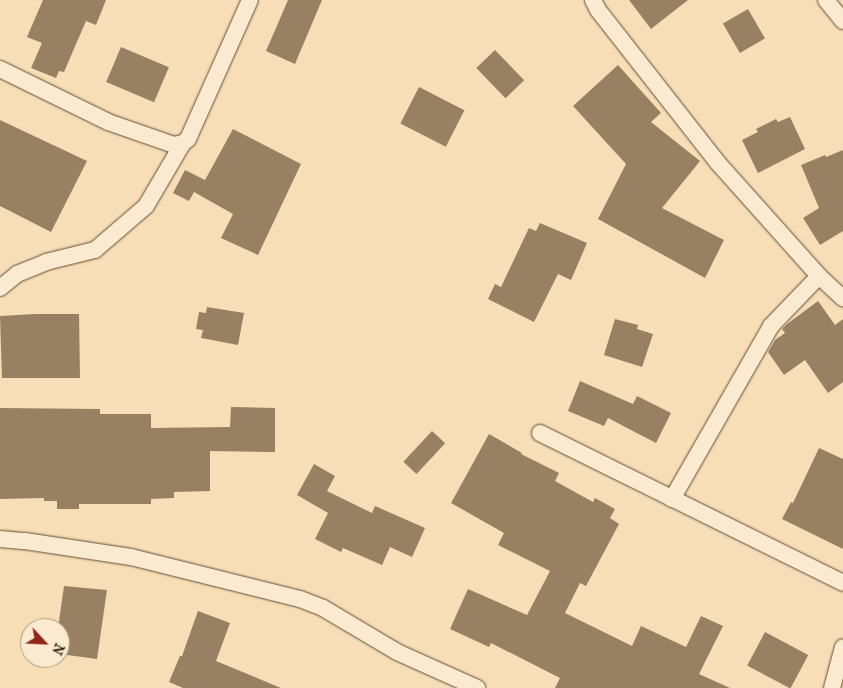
<!DOCTYPE html>
<html>
<head>
<meta charset="utf-8">
<style>
  body { margin:0 }
  #map { position:relative; width:843px; height:688px; overflow:hidden; background:#f8deb6; font-family:"IM FELL French Canon",serif }
  div>[style] { position:absolute }
  [style*='--x'] { left:calc(var(--x)*1px); top:calc(var(--y)*1px); width:calc(var(--w)*1px); rotate:calc(var(--a)*1deg) }
  .building>* { inset:0; background:#988162; transform-origin:0 0 }
  .roads { filter:drop-shadow(0 0 1px #614c34) drop-shadow(0 0 1px #614c34) }
  .minor>* { height:16px; margin:-8px; padding:0 8px; transform-origin:8px; border-radius:8px; background:#faead0 }
  span { translate:-50% -50%; white-space:nowrap; text-align:center; line-height:1.15; -webkit-text-stroke:5px #faead0; paint-order:stroke }
  .north { position:absolute; left:20px; top:618px; width:50px; height:50px; box-sizing:border-box; background:#faead0; border:1px solid #a99880; border-radius:50%; rotate:115deg; font-size:14px; font-weight:700; line-height:20px; text-align:center; color:#2f1c08 }
  .north::after { content:''; display:block; margin:auto; width:18px; height:22px; background:#8f2418; clip-path:polygon(50% 0,100% 100%,50% 72%,0 100%) }
</style>
</head>
<body>
<div id="map">
  <div class="building">
    <i style="clip-path:polygon(43px 0,106px 0,96px 25px,86px 21px,64px 72px,59px 71px,56px 78px,31px 68px,42px 43px,27px 37px)"></i>
    <i style="clip-path:polygon(288px 0,322px 0,295px 64px,266px 51px)"></i>
    <i style="clip-path:polygon(629px 0,688px 0,651px 29px)"></i>
    <i style="left:748px;top:9px;width:34px;height:29px;rotate:60deg"></i>
    <i style="left:121px;top:47px;width:52px;height:38px;rotate:23deg"></i>
    <i style="left:495px;top:50px;width:42px;height:26px;rotate:46deg"></i>
    <i style="clip-path:polygon(618px 65px,661px 113px,651px 122px,700px 161px,662px 208px,724px 240px,705px 278px,598px 219px,626px 164px,573px 106px)"></i>
    <i style="left:419px;top:87px;width:51px;height:41px;rotate:27deg"></i>
    <i style="clip-path:polygon(790px 117px,805px 149px,758px 173px,742px 140px,758px 132px,756px 129px,776px 119px,778px 122px)"></i>
    <i style="clip-path:polygon(0 120px,87px 161px,51px 232px,0 206px)"></i>
    <i style="clip-path:polygon(233px 129px,301px 164px,258px 255px,221px 238px,233px 214px,194px 192px,189px 201px,173px 193px,185px 170px,205px 180px)"></i>
    <i style="clip-path:polygon(843px 150px,843px 231px,820px 245px,803px 218px,819px 208px,801px 165px,825px 155px,826px 157px)"></i>
    <i style="clip-path:polygon(540px 223px,587px 243px,571px 280px,558px 274px,534px 322px,488px 299px,495px 284px,501px 287px,529px 228px,536px 231px)"></i>
    <i style="clip-path:polygon(818px 301px,835px 325px,843px 319px,843px 382px,828px 393px,805px 360px,784px 375px,768px 352px,775px 340px,785px 333px,782px 329px,787px 324px)"></i>
    <i style="clip-path:polygon(207px 307px,244px 313px,238px 345px,201px 338px,203px 330px,196px 329px,199px 312px,206px 313px)"></i>
    <i style="clip-path:polygon(35px 314px,79px 314px,80px 378px,2px 378px,0 316px)"></i>
    <i style="clip-path:polygon(615px 319px,638px 325px,637px 329px,653px 334px,642px 367px,604px 355px)"></i>
    <i style="clip-path:polygon(580px 381px,633px 404px,637px 396px,671px 413px,656px 443px,608px 418px,604px 426px,568px 411px)"></i>
    <i style="clip-path:polygon(231px 407px,275px 408px,275px 452px,210px 451px,210px 491px,174px 492px,174px 498px,151px 499px,151px 504px,79px 504px,79px 509px,57px 509px,57px 501px,44px 501px,44px 498px,0 499px,0 408px,100px 409px,100px 414px,151px 414px,151px 428px,230px 427px)"></i>
    <i style="left:432px;top:431px;width:18px;height:42px;rotate:43deg"></i>
    <i style="clip-path:polygon(489px 434px,522px 453px,521px 454px,559px 473px,555px 481px,593px 502px,595px 498px,615px 509px,610px 518px,619px 524px,586px 586px,580px 583px,565px 613px,632px 646px,641px 626px,686px 647px,701px 616px,723px 626px,699px 674px,730px 688px,555px 688px,560px 678px,491px 643px,489px 647px,450px 629px,468px 589px,527px 615px,550px 571px,498px 545px,504px 533px,451px 503px)"></i>
    <i style="clip-path:polygon(819px 448px,843px 459px,843px 549px,782px 519px,791px 502px,793px 503px)"></i>
    <i style="clip-path:polygon(314px 464px,335px 476px,327px 491px,372px 513px,375px 506px,425px 528px,412px 557px,390px 547px,382px 565px,343px 548px,341px 552px,315px 539px,328px 513px,297px 495px)"></i>
    <i style="clip-path:polygon(64px 586px,107px 590px,97px 659px,60px 654px,58px 628px)"></i>
    <i style="clip-path:polygon(198px 611px,230px 623px,216px 661px,281px 688px,183px 688px,169px 682px,180px 656px,182px 656px)"></i>
    <i style="left:765px;top:632px;width:49px;height:38px;rotate:28deg"></i>
  </div>
  <div class="roads">
    <div class="minor">
      <i style="--x:593;--y:0;--w:11;--a:63"></i>
      <i style="--x:598;--y:10;--w:194;--a:51.9"></i>
      <i style="--x:718;--y:163;--w:152;--a:48.2"></i>
      <i style="--x:819;--y:276;--w:33;--a:43"></i>
      <i style="--x:826;--y:0;--w:27;--a:51"></i>
      <i style="--x:0;--y:69;--w:120;--a:26.1"></i>
      <i style="--x:108;--y:122;--w:70;--a:19.2"></i>
      <i style="--x:174;--y:145;--w:9;--a:-13"></i>
      <i style="--x:0;--y:288;--w:22;--a:-39"></i>
      <i style="--x:17;--y:274;--w:31;--a:-22"></i>
      <i style="--x:46;--y:262;--w:50;--a:-13.8"></i>
      <i style="--x:95;--y:250;--w:67;--a:-40.8"></i>
      <i style="--x:146;--y:206;--w:73;--a:-59.6"></i>
      <i style="--x:183;--y:143;--w:6;--a:-39"></i>
      <i style="--x:188;--y:139;--w:152;--a:-66"></i>
      <i style="--x:540;--y:433;--w:338;--a:26.3"></i>
      <i style="--x:672;--y:499;--w:199;--a:-60.2"></i>
      <i style="--x:771;--y:326;--w:69;--a:-46.2"></i>
      <i style="--x:0;--y:539;--w:25;--a:5"></i>
      <i style="--x:25;--y:541;--w:107;--a:8.6"></i>
      <i style="--x:131;--y:557;--w:174;--a:14"></i>
      <i style="--x:300;--y:599;--w:25;--a:21"></i>
      <i style="--x:323;--y:608;--w:86;--a:30.7"></i>
      <i style="--x:397;--y:652;--w:88;--a:24.2"></i>
      <i style="--x:832;--y:688;--w:42;--a:-75"></i>
    </div>
  </div>
  <div class="north">N</div>
</div>
</body>
</html>
